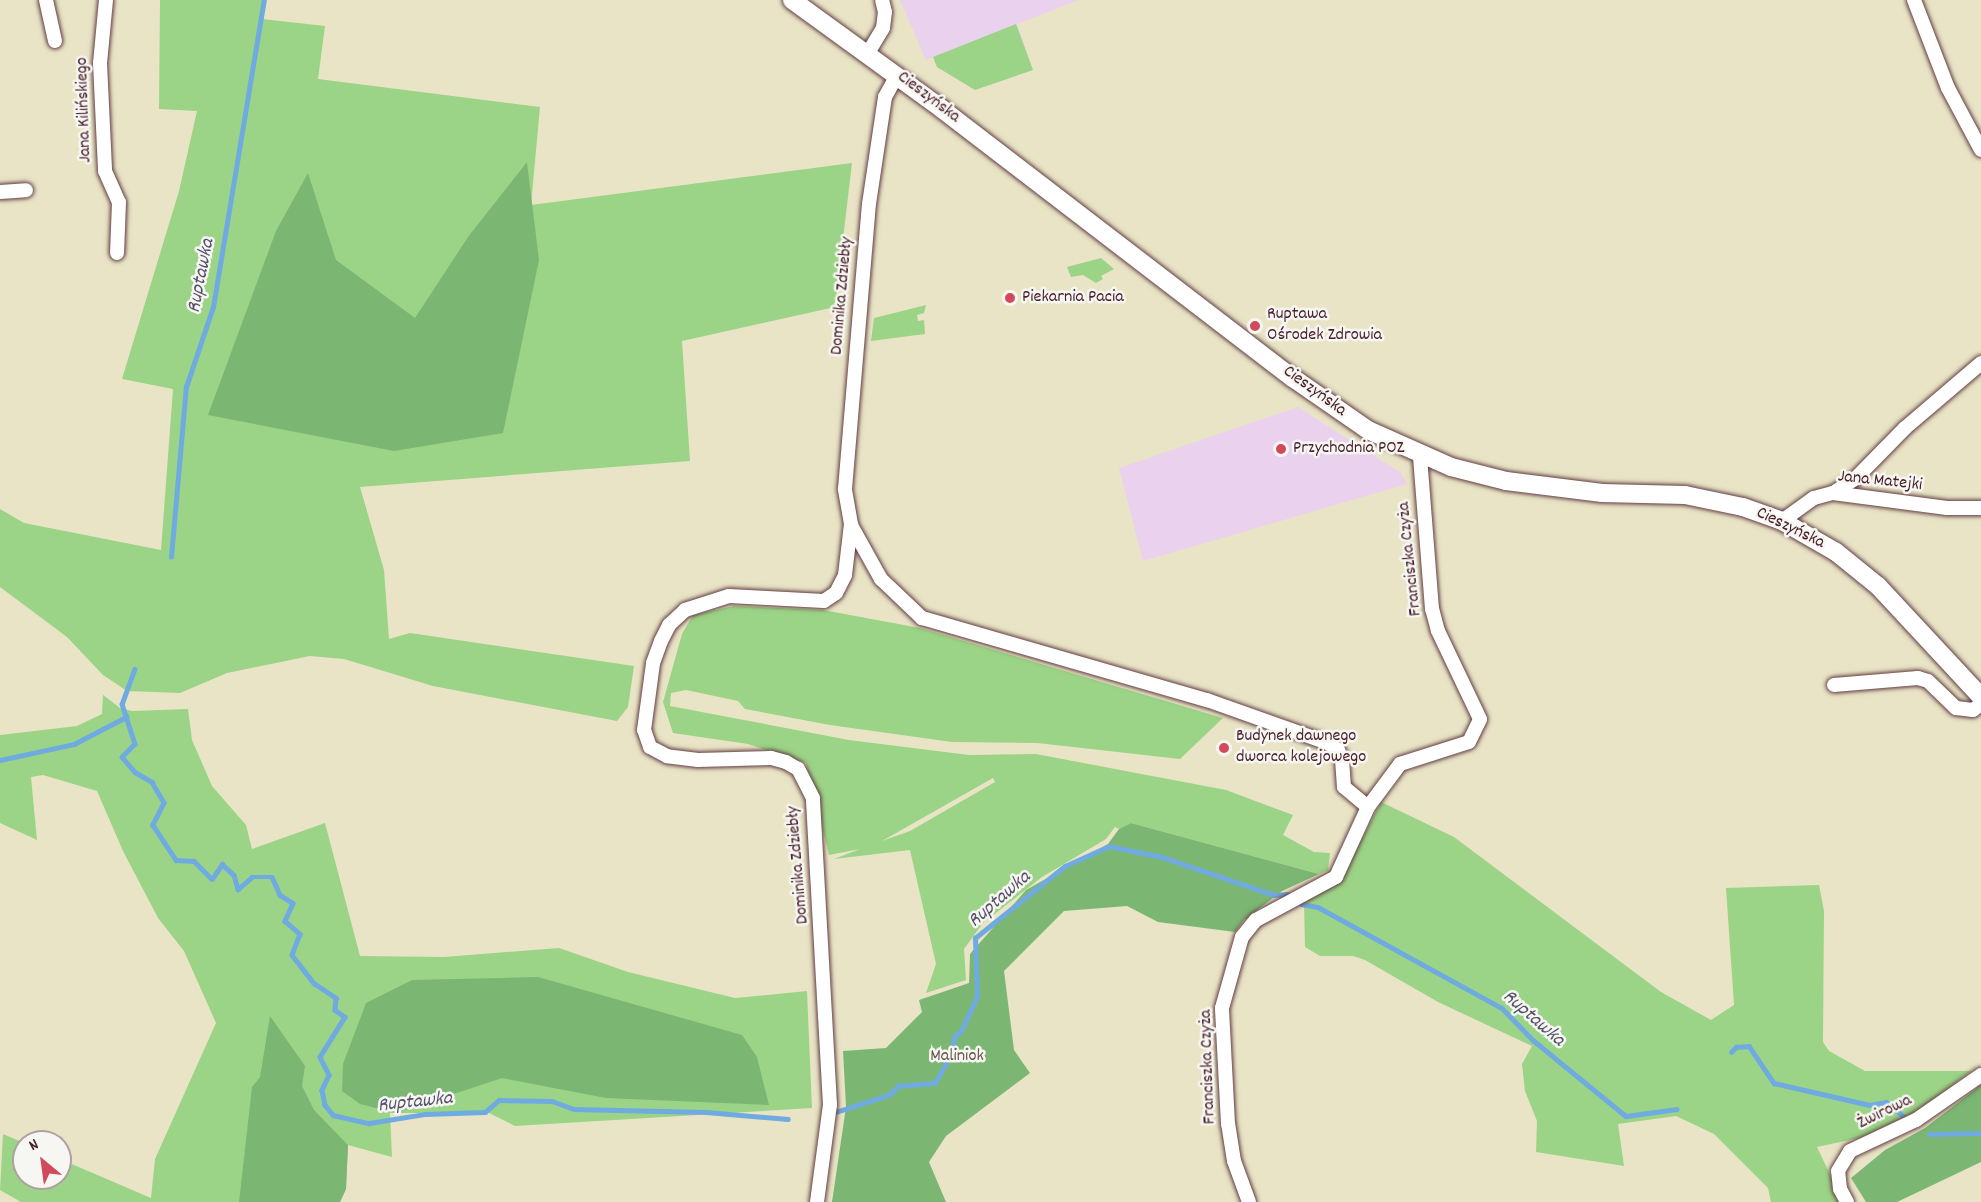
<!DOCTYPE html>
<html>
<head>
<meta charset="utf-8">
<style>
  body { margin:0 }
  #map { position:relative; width:1981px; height:1202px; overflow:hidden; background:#e9e4c6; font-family:Dekko,sans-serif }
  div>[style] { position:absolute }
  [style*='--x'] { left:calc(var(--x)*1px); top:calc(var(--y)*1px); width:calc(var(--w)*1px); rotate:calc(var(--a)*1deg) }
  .built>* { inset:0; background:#ead1ed }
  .green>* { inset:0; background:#9bd486 }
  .forest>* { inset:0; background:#7cb673 }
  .stream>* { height:4.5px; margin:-2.25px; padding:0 2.25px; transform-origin:2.25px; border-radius:2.25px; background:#6fabe0 }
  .roads { filter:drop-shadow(0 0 2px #623d42) drop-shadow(0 0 2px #623d42) }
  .street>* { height:14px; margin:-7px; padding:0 7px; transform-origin:7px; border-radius:7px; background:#fff }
  .secondary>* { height:18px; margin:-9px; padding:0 9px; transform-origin:9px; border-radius:9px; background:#fff }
  .dots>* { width:16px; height:16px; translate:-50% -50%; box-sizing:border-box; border:3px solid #f6f6f2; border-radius:50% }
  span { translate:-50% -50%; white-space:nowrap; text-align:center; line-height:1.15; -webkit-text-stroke:5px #f6f6f2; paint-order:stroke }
  .street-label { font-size:18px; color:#4a1f2b }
  .poi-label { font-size:18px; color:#4a1f2b }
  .left { translate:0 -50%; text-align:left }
  .park-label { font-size:18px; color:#625546 }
  .water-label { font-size:20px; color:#57506a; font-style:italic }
  .north { position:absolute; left:12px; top:1130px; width:60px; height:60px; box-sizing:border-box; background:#f6f6f2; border:2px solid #b1a0a2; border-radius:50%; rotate:331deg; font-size:16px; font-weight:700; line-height:24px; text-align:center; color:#4a1f2b }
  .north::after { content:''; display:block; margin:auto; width:21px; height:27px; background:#d1495b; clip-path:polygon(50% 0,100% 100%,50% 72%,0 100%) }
</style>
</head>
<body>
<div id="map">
  <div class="built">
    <i style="clip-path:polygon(900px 0,1079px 0,1017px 24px,1033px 70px,975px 90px,937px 67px,933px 57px,926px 60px)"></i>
    <i style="clip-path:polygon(1298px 407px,1401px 473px,1407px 484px,1143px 561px,1119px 468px)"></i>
  </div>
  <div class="green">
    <i style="clip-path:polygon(160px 0,262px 0,262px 19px,325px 26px,318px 79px,540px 107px,531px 205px,852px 163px,835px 307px,682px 341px,690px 461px,360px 487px,384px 570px,389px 639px,410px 633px,634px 666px,628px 707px,617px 721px,433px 686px,344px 659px,310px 656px,227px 673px,180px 693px,127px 691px,103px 675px,67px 637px,0 587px,0 509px,24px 523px,161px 550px,173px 389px,122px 379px,179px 191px,197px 111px,159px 109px)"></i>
    <i style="clip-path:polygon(1016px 24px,1033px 70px,975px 90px,937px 67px,933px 57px)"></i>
    <i style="clip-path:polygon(1101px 258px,1114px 269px,1101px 276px,1103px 279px,1096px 283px,1083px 275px,1071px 277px,1067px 267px)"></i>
    <i style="clip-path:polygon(926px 305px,924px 313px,917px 315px,918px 321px,924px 320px,925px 334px,871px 341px,874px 318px)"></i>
    <i style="clip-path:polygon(evenodd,734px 606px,823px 610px,920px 628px,1223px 718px,1180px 759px,1037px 743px,952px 742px,830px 725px,745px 709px,738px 701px,686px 690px,671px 693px,670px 706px,849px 740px,969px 755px,1036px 754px,1226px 790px,1293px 815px,1283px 835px,1314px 852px,1330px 853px,1328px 870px,1319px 874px,1131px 823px,1119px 829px,1115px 827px,1106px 839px,1042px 877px,983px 923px,964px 949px,966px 980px,926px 993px,936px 964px,910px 850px,834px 859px,860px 849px,829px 855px,806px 763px,748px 744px,673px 733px,663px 702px,682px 634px,693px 615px,734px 606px,993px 778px,995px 782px,910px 831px,882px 841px,993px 778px)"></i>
    <i style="clip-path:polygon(98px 691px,120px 708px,132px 711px,188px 709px,192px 740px,212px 786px,246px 825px,252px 849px,325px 823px,360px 956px,444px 957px,559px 948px,628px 972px,735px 998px,807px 991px,812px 1108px,515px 1126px,489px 1113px,390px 1113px,392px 1157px,348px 1145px,346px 1189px,340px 1202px,21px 1202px,0 1190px,3px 1134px,24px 1143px,24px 1178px,60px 1178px,60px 1159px,151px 1198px,155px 1159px,216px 1023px,184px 951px,158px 918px,123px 851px,97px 791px,43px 775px,31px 777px,37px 840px,0 823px,0 735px,77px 726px,102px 714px,103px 695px)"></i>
    <i style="clip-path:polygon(1381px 802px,1454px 837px,1661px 992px,1711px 1020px,1734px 1005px,1726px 888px,1819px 885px,1824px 911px,1823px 1042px,1829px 1051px,1865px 1071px,1971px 1071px,1915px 1113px,1878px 1134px,1817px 1147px,1843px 1202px,1771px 1202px,1768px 1188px,1714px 1134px,1676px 1116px,1618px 1124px,1624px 1166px,1536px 1152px,1537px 1121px,1525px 1091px,1522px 1064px,1532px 1046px,1438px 1002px,1365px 960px,1353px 956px,1320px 956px,1305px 947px,1304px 902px,1294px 901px,1340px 882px)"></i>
  </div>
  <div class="forest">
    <i style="clip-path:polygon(527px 162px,539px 260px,503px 433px,394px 451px,208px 415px,276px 231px,308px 173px,336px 260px,415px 318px,468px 237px)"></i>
    <i style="clip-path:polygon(1131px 823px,1319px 874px,1282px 891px,1244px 920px,1235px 932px,1158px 922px,1127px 906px,1064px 911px,1004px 971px,1014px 1050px,1030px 1073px,946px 1136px,929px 1162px,946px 1202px,832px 1202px,846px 1107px,843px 1051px,886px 1048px,922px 1012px,919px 1000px,969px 983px,970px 954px,1026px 890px,1108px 844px,1119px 829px)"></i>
    <i style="clip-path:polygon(538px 977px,742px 1035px,757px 1057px,769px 1105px,606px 1098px,502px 1078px,396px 1113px,360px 1104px,342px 1091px,343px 1064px,366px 1003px,412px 980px)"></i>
    <i style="clip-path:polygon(270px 1016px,305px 1066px,302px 1086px,314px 1110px,348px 1145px,346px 1189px,340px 1202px,239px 1202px,252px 1087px,260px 1077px)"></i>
    <i style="clip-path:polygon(1981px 1085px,1981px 1162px,1897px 1202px,1866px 1202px,1851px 1178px,1885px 1150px,1925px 1128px)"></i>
  </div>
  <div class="stream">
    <i style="--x:171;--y:557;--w:171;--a:-85"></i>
    <i style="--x:186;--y:387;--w:84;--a:-71.4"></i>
    <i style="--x:213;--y:307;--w:311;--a:-80.6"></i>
    <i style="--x:135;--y:669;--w:37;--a:110"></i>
    <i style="--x:122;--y:704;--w:42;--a:72"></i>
    <i style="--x:135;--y:744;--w:18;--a:135"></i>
    <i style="--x:122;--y:757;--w:20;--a:49"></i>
    <i style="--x:135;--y:772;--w:20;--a:30"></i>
    <i style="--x:152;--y:782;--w:24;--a:60"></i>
    <i style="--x:164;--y:803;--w:25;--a:117"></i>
    <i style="--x:153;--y:825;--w:42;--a:56.7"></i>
    <i style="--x:176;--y:860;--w:18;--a:3"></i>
    <i style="--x:194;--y:861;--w:25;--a:45"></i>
    <i style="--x:212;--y:879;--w:18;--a:-56"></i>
    <i style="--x:222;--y:864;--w:16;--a:43"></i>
    <i style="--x:234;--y:875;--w:15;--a:74"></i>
    <i style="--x:238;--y:889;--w:18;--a:-41"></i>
    <i style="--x:252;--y:877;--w:20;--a:0"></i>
    <i style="--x:272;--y:877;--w:20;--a:66"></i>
    <i style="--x:280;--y:895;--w:15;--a:32"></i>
    <i style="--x:293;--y:903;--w:20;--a:114"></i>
    <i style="--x:285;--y:921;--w:20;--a:41"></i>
    <i style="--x:300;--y:934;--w:22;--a:111"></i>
    <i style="--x:292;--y:955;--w:36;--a:52"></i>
    <i style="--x:314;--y:983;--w:27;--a:34"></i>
    <i style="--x:336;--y:998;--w:12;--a:95"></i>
    <i style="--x:335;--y:1010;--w:12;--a:35"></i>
    <i style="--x:345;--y:1017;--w:47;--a:122"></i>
    <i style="--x:320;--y:1057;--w:20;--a:63"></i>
    <i style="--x:329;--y:1075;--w:17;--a:115"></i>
    <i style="--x:322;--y:1090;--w:15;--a:79"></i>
    <i style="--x:325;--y:1105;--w:13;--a:51"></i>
    <i style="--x:333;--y:1115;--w:37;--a:13"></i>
    <i style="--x:369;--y:1123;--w:57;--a:-9.1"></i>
    <i style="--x:425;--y:1114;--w:60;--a:-1.9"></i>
    <i style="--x:485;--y:1112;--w:18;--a:-41"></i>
    <i style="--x:499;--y:1100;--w:53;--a:1.1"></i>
    <i style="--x:552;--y:1101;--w:23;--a:20"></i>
    <i style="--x:574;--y:1109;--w:132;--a:1.3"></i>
    <i style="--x:706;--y:1112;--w:82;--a:4.9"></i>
    <i style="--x:0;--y:760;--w:76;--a:-12.2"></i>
    <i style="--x:74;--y:744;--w:59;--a:-27.4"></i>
    <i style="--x:1301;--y:904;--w:17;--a:10"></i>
    <i style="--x:1318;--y:907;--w:210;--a:28.8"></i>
    <i style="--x:1502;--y:1008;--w:45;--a:45.9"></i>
    <i style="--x:1533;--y:1040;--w:120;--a:39.3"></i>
    <i style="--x:1626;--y:1116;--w:51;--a:-7.8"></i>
    <i style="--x:1731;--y:1052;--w:7;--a:-45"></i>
    <i style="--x:1736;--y:1047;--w:13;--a:-4"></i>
    <i style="--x:1749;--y:1046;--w:45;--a:56"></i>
    <i style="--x:1774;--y:1083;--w:98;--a:12.9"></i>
    <i style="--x:1870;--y:1105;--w:16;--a:-11"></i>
    <i style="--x:1886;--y:1102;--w:28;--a:39"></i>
    <i style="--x:836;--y:1112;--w:56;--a:-17.8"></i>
    <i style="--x:889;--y:1095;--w:13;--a:-45"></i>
    <i style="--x:898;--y:1086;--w:37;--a:-5"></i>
    <i style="--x:935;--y:1083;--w:37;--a:-61"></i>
    <i style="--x:953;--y:1051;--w:14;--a:-86"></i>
    <i style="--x:954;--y:1037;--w:9;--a:-41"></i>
    <i style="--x:961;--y:1031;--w:38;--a:-65"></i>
    <i style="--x:977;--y:996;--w:58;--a:-92"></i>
    <i style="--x:975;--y:938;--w:115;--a:-38.7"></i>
    <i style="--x:1065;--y:866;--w:48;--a:-24.4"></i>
    <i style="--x:1109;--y:846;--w:54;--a:11.7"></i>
    <i style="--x:1162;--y:857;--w:118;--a:18.7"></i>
    <i style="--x:1274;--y:895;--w:13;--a:-4"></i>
    <i style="--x:1929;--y:1134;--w:52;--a:-1.1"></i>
  </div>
  <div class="roads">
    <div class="street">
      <i style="--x:46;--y:0;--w:42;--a:77.6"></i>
      <i style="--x:106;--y:0;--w:63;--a:95.4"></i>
      <i style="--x:100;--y:63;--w:108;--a:87.3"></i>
      <i style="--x:105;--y:171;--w:34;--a:66"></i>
      <i style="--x:119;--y:202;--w:51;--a:92.2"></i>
      <i style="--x:1914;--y:0;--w:94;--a:68.9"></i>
      <i style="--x:1948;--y:88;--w:70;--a:62"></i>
      <i style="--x:868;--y:53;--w:29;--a:-59"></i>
      <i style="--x:883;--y:28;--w:16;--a:-83"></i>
      <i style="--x:885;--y:12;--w:12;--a:-104"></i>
      <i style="--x:0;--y:192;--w:26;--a:-4"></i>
      <i style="--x:1833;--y:493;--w:27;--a:-33"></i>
      <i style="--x:1856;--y:478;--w:70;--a:-45.6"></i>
      <i style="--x:1905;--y:428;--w:100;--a:-40.5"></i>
      <i style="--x:1782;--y:521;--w:39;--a:-36"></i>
      <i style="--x:1814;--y:498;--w:20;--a:-15"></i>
      <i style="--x:1833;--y:493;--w:115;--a:7.5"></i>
      <i style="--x:1947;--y:508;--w:34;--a:0"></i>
      <i style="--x:852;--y:527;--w:60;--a:60.9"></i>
      <i style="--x:881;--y:579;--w:57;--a:43.6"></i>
      <i style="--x:922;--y:618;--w:297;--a:16.1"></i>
      <i style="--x:1207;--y:700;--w:128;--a:19.6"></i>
      <i style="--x:1328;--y:743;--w:12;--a:35"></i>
      <i style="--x:1338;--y:750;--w:10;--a:66"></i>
      <i style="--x:1342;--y:759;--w:28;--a:86"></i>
      <i style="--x:1344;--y:787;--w:31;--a:40"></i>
      <i style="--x:1834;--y:685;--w:84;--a:-4.8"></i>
      <i style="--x:1918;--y:678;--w:10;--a:17"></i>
      <i style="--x:1928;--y:681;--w:39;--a:44"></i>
      <i style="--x:1956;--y:708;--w:17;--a:7"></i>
      <i style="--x:1973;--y:710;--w:10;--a:-37"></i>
      <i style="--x:817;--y:1202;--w:98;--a:-82.4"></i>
      <i style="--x:830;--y:1105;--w:307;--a:-93.2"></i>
      <i style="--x:813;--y:798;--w:33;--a:-117"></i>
      <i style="--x:798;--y:769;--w:14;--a:-150"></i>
      <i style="--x:786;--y:762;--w:16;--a:-165"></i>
      <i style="--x:771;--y:758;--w:73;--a:178.4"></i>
      <i style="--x:698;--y:760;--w:31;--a:-173"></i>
      <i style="--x:667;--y:756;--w:19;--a:-152"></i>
      <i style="--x:650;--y:747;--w:18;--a:-109"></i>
      <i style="--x:644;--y:730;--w:68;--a:-82.3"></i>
      <i style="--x:653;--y:663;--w:23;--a:-70"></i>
      <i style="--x:661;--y:641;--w:18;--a:-63"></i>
      <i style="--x:669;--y:625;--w:22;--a:-43"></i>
      <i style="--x:685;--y:610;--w:46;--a:-17.7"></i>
      <i style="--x:729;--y:596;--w:95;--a:3"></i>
      <i style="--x:824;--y:601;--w:14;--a:-34"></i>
      <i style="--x:836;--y:593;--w:20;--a:-63"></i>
      <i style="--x:845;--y:575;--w:51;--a:-83.3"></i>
      <i style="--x:851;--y:524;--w:36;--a:-100"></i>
      <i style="--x:845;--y:489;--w:286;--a:-85.2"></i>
      <i style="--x:869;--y:204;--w:108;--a:-81.5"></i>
      <i style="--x:885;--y:97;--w:25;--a:-61"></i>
      <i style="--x:1249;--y:1202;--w:44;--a:-110.1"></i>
      <i style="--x:1234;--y:1161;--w:37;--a:-99"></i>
      <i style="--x:1228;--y:1124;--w:116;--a:-93"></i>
      <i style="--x:1222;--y:1008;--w:74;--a:-74.3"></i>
      <i style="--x:1242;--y:937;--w:22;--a:-51"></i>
      <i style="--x:1256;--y:920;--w:91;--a:-28.3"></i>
      <i style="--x:1336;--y:877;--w:77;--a:-65.4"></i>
      <i style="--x:1368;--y:807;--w:54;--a:-53.3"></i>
      <i style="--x:1400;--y:764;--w:72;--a:-17.7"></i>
      <i style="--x:1469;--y:742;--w:25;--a:-64"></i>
      <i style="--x:1480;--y:719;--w:98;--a:-115.5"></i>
      <i style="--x:1438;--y:631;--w:23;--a:-105"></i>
      <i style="--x:1432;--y:609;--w:154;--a:-94.5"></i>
      <i style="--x:1847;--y:1202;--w:15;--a:-118"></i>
      <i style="--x:1840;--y:1189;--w:18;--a:-96"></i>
      <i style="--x:1838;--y:1171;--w:23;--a:-59"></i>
      <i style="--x:1850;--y:1151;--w:73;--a:-25.2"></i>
      <i style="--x:1916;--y:1120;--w:79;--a:-34.7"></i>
    </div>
    <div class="secondary">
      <i style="--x:792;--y:0;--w:185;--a:36"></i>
      <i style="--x:942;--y:109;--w:442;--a:37.5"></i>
      <i style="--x:1293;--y:378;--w:91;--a:34.7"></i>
      <i style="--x:1368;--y:430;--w:91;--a:24"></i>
      <i style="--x:1451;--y:467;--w:57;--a:14.3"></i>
      <i style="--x:1506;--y:481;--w:97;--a:7.1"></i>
      <i style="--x:1602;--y:493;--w:83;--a:1.4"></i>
      <i style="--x:1685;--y:495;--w:59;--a:11.7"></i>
      <i style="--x:1743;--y:507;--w:41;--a:19.7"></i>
      <i style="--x:1782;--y:521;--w:62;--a:29.9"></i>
      <i style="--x:1836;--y:552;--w:54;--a:39"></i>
      <i style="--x:1878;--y:586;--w:151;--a:47.1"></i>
    </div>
  </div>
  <div class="dots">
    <i style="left:1010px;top:298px;background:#d1495b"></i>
    <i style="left:1255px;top:326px;background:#d1495b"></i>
    <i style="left:1281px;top:449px;background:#d1495b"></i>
    <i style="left:1224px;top:748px;background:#d1495b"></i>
  </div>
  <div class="street-label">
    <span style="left:928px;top:98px;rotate:37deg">Cieszyńska</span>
    <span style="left:85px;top:110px;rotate:-92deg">Jana Kilińskiego</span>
    <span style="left:843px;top:296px;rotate:-85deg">Dominika Zdziebły</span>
    <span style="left:1314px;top:392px;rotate:36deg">Cieszyńska</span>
    <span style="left:1880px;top:482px;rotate:6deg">Jana Matejki</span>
    <span style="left:1790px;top:529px;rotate:26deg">Cieszyńska</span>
    <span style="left:1411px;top:559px;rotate:-96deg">Franciszka Czyża</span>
    <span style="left:799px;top:865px;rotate:-95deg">Dominika Zdziebły</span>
    <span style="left:1209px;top:1067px;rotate:-92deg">Franciszka Czyża</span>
    <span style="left:1885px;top:1113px;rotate:-26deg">Żwirowa</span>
  </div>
  <div class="poi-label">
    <span class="left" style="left:1022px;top:298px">Piekarnia Pacia</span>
    <span class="left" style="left:1267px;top:326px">Ruptawa<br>Ośrodek Zdrowia</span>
    <span class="left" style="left:1293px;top:449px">Przychodnia POZ</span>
    <span class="left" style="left:1236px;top:748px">Budynek dawnego<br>dworca kolejowego</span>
  </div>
  <div class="park-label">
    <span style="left:957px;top:1057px">Maliniok</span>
  </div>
  <div class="water-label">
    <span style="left:202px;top:276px;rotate:-79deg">Ruptawka</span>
    <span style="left:1000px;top:900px;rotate:-41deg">Ruptawka</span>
    <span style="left:1533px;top:1019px;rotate:41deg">Ruptawka</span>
    <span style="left:415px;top:1103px;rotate:-6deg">Ruptawka</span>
  </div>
  <div class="north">N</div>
</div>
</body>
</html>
